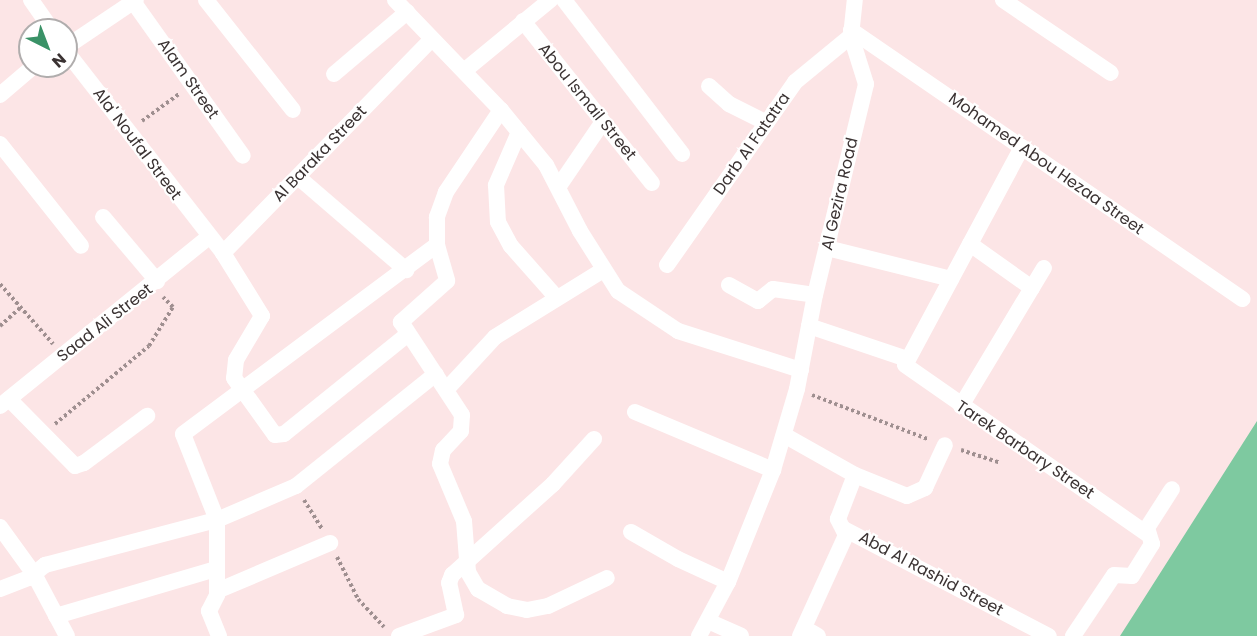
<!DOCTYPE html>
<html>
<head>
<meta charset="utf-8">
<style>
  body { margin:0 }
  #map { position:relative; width:1257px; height:636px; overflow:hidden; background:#fce5e6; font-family:Poppins,sans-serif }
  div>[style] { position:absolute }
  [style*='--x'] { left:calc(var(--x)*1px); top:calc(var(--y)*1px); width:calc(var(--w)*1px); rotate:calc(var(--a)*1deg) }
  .water>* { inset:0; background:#7ec9a0 }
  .path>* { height:4px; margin-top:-2px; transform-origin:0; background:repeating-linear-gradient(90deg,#9f8f90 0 3px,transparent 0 6px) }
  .minor>* { height:16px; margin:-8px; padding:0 8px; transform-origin:8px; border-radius:8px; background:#fff }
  span { translate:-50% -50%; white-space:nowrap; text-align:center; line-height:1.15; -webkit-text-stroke:4.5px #fff; paint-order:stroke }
  .street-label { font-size:16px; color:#3a3232 }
  .north { position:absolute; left:18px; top:18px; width:60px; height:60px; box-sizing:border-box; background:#fff; border:2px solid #b0adad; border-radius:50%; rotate:138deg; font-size:16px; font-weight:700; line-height:24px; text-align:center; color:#3a3232 }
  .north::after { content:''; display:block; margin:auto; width:21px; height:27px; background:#3a9267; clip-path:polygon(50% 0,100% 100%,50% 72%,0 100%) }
</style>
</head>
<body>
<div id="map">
  <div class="water">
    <i style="clip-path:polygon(1257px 421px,1257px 636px,1120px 636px,1136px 611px)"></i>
  </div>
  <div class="path">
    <i style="--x:142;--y:121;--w:46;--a:-36.1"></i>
    <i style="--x:0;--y:284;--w:80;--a:48.5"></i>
    <i style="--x:0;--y:326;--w:28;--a:-42"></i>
    <i style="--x:812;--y:395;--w:124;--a:20.8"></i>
    <i style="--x:55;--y:424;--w:122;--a:-39.7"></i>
    <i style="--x:149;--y:346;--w:46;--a:-58.4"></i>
    <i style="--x:173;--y:307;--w:14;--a:-135"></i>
    <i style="--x:961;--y:450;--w:40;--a:18"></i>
    <i style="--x:304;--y:500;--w:34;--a:58"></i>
    <i style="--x:337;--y:557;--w:47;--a:63.4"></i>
    <i style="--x:358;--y:599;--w:38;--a:47"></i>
  </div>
  <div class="minor">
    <i style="--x:31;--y:0;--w:37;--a:55"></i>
    <i style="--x:132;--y:0;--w:191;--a:54.6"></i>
    <i style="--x:206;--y:0;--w:140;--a:51.7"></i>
    <i style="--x:395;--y:0;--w:153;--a:46.1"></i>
    <i style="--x:501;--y:110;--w:71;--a:50.7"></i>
    <i style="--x:546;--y:165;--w:74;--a:62.7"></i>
    <i style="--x:580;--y:231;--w:71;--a:57.7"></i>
    <i style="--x:618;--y:291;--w:72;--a:33.7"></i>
    <i style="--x:678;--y:331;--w:129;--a:17.6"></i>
    <i style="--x:564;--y:0;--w:194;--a:52.5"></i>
    <i style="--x:1003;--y:0;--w:130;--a:34.1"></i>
    <i style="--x:523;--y:21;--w:207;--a:51.5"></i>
    <i style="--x:851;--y:30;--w:475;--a:34.5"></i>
    <i style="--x:66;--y:47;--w:84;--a:-33.9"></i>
    <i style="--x:66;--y:51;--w:256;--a:52.1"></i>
    <i style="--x:223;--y:253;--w:299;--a:-45.7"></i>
    <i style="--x:464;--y:71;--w:112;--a:-39.5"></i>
    <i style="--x:334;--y:74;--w:96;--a:-40.3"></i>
    <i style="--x:709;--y:86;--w:27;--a:42"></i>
    <i style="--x:729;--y:104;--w:42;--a:26.6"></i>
    <i style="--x:0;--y:95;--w:45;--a:-40.5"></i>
    <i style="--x:501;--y:110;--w:99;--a:123.9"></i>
    <i style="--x:446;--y:192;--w:27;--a:110"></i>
    <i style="--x:437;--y:217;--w:28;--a:90"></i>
    <i style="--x:437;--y:245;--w:37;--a:74"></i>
    <i style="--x:447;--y:281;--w:62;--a:138.3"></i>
    <i style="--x:401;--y:322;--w:111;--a:56.7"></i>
    <i style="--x:462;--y:415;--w:16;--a:94"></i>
    <i style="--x:461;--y:431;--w:26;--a:133"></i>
    <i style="--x:443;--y:450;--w:14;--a:102"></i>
    <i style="--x:440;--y:464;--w:62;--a:67.2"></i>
    <i style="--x:464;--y:521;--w:51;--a:85.5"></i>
    <i style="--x:468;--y:572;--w:20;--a:60"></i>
    <i style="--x:478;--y:589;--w:34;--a:30"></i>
    <i style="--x:507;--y:606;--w:20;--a:11"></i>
    <i style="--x:527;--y:610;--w:21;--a:-11"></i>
    <i style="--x:548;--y:606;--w:65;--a:-25.4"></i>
    <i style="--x:519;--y:132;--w:58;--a:113.5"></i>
    <i style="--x:496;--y:185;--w:37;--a:87"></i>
    <i style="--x:498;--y:222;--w:27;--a:62"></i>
    <i style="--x:511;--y:246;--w:69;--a:48.5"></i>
    <i style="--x:0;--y:144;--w:130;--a:51.5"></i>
    <i style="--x:1022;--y:147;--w:247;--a:118.2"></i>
    <i style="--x:905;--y:365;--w:294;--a:34.9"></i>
    <i style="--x:298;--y:177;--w:143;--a:40.7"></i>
    <i style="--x:559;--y:186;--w:76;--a:-55.7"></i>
    <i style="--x:103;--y:217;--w:84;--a:49.8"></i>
    <i style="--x:970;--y:244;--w:76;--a:35.4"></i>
    <i style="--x:827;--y:248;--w:128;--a:14"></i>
    <i style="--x:223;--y:253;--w:74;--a:58.2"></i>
    <i style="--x:262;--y:316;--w:51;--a:120.6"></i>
    <i style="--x:236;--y:360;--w:18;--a:96"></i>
    <i style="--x:234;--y:378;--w:70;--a:54.3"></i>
    <i style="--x:275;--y:435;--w:9;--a:-6"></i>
    <i style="--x:284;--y:434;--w:159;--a:-38.9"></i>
    <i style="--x:667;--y:265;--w:223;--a:-55"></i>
    <i style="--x:795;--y:82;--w:72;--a:-39.4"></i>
    <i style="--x:729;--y:285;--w:33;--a:29"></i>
    <i style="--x:758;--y:301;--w:19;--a:-39"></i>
    <i style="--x:773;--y:289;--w:42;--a:8.1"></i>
    <i style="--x:809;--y:326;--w:103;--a:18.6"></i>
    <i style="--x:446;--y:390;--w:72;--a:-47.2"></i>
    <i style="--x:495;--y:337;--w:127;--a:-31.8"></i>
    <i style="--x:9;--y:399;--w:94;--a:45.4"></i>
    <i style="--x:75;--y:466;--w:9;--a:-18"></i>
    <i style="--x:84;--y:463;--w:79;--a:-36.7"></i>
    <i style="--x:0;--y:406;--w:269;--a:-39"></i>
    <i style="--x:961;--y:406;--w:161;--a:-59"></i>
    <i style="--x:635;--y:412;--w:150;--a:22.8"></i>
    <i style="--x:784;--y:435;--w:81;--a:29.4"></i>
    <i style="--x:855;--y:475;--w:56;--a:22"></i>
    <i style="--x:907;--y:496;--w:20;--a:-24"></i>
    <i style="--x:925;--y:488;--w:47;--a:-65.1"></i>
    <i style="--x:0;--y:527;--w:58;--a:54.1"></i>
    <i style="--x:34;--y:574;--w:70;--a:62"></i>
    <i style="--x:844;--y:529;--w:231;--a:27.6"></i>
    <i style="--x:631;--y:532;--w:54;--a:29.9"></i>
    <i style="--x:678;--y:559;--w:55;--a:24.7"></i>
    <i style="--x:0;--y:589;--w:31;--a:-21"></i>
    <i style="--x:29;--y:578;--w:21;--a:-39"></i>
    <i style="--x:45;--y:565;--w:178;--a:-14.7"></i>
    <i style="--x:217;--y:520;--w:86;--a:-23.3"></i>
    <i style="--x:296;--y:486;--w:179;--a:-38.7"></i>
    <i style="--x:217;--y:591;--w:123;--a:-23"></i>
    <i style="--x:56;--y:616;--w:167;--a:-16.4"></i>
    <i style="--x:708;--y:621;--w:36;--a:24"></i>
    <i style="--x:804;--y:628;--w:16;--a:30"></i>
    <i style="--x:219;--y:636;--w:27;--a:-112"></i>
    <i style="--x:209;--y:611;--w:18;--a:-63"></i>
    <i style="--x:217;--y:595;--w:75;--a:-90"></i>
    <i style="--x:217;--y:520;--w:92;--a:-111.6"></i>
    <i style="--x:183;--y:434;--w:317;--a:-36.7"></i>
    <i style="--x:399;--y:636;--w:61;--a:-20.2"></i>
    <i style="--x:456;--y:615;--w:33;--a:-102"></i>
    <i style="--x:449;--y:583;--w:9;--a:-69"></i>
    <i style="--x:452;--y:575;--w:136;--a:-42"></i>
    <i style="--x:553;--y:484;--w:61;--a:-47.7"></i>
    <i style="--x:699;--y:636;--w:61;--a:-61.8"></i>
    <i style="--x:728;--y:582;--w:121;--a:-68.1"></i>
    <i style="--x:773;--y:470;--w:84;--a:-73.5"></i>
    <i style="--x:797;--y:389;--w:96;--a:-79.2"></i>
    <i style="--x:815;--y:295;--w:217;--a:-76.4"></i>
    <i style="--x:866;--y:84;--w:50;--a:-107.4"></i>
    <i style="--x:851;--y:36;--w:36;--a:-84"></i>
    <i style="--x:800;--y:636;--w:111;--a:-65.5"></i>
    <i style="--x:846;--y:535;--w:18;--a:-117"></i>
    <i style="--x:838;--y:519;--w:47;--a:-68.9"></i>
    <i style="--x:1073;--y:636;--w:73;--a:-56.1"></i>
    <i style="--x:1114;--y:575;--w:18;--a:3"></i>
    <i style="--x:1132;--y:576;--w:38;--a:-58"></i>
    <i style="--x:1152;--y:544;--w:17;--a:-107"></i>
    <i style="--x:1147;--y:528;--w:46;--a:-57.3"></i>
  </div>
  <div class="street-label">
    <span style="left:188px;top:79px;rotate:55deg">Alam Street</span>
    <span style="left:587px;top:102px;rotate:51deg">Abou Ismail Street</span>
    <span style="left:137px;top:144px;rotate:53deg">Ala' Noufal Street</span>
    <span style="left:752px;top:144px;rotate:-55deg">Darb Al Fatatra</span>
    <span style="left:320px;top:154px;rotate:-46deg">Al Baraka Street</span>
    <span style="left:1046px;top:164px;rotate:35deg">Mohamed Abou Hezaa Street</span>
    <span style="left:840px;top:194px;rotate:-77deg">Al Gezira Road</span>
    <span style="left:105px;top:323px;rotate:-38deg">Saad Ali Street</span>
    <span style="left:1025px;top:450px;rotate:34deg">Tarek Barbary Street</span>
    <span style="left:931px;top:574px;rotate:28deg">Abd Al Rashid Street</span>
  </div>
  <div class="north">N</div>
</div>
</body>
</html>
